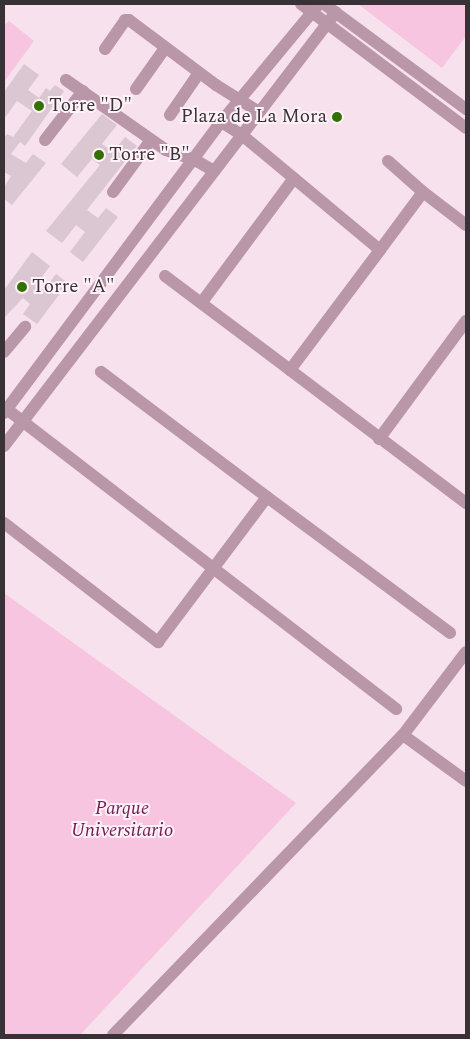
<!DOCTYPE html>
<html>
<head>
<meta charset="utf-8">
<style>
  body { margin:0 }
  #map { position:relative; width:470px; height:1039px; overflow:hidden; background:#f6e1ec; font-family:Spectral,serif }
  div>[style] { position:absolute }
  [style*='--x'] { left:calc(var(--x)*1px); top:calc(var(--y)*1px); width:calc(var(--w)*1px); rotate:calc(var(--a)*1deg) }
  .green>* { inset:0; background:#f8c5e0 }
  .building>* { inset:0; background:#dbc7d1 }
  .minor>* { height:12px; margin:-6px; padding:0 6px; transform-origin:6px; border-radius:6px; background:#b996a8 }
  .dots>* { width:14px; height:14px; translate:-50% -50%; box-sizing:border-box; border:2px solid #fef1f7; border-radius:50% }
  span { translate:-50% -50%; white-space:nowrap; text-align:center; line-height:1.15; -webkit-text-stroke:4px #fef1f7; paint-order:stroke }
  .poi-label { font-size:19px; color:#383135 }
  .left { translate:0 -50%; text-align:left }
  .right { translate:-100% -50%; text-align:right }
  .park-label { font-size:19px; color:#731853; font-style:italic }
  .frame { position:absolute; inset:0; border:5px solid #383135; pointer-events:none }
</style>
</head>
<body>
<div id="map">
  <div class="green">
    <i style="clip-path:polygon(358px 4px,466px 4px,466px 36px,442px 68px)"></i>
    <i style="clip-path:polygon(9px 21px,34px 41px,4px 82px,4px 25px)"></i>
    <i style="clip-path:polygon(4px 593px,296px 803px,80px 1035px,4px 1035px)"></i>
  </div>
  <div class="building">
    <i style="clip-path:polygon(24px 64px,39px 75px,28px 90px,39px 98px,46px 88px,50px 91px,55px 85px,64px 91px,25px 146px,20px 142px,11px 154px,26px 163px,33px 154px,46px 163px,12px 205px,4px 199px,4px 187px,11px 176px,4px 172px,4px 138px,7px 134px,13px 137px,32px 111px,17px 101px,4px 119px,4px 92px)"></i>
    <i style="clip-path:polygon(102px 114px,117px 125px,102px 144px,113px 152px,125px 137px,137px 146px,87px 210px,98px 218px,106px 208px,118px 217px,83px 262px,70px 252px,85px 232px,76px 225px,62px 243px,46px 231px,100px 165px,92px 159px,77px 177px,61px 164px)"></i>
    <i style="clip-path:polygon(32px 252px,50px 266px,36px 285px,44px 290px,56px 274px,68px 283px,37px 324px,23px 314px,30px 304px,23px 298px,4px 318px,4px 290px)"></i>
  </div>
  <div class="minor">
    <i style="--x:301;--y:4;--w:206;--a:36.9"></i>
    <i style="--x:324;--y:4;--w:177;--a:36.5"></i>
    <i style="--x:105;--y:49;--w:35;--a:-55"></i>
    <i style="--x:125;--y:20;--w:4;--a:0"></i>
    <i style="--x:129;--y:20;--w:109;--a:36.8"></i>
    <i style="--x:216;--y:85;--w:51;--a:32.1"></i>
    <i style="--x:66;--y:80;--w:122;--a:35"></i>
    <i style="--x:166;--y:150;--w:31;--a:19"></i>
    <i style="--x:195;--y:160;--w:22;--a:30"></i>
    <i style="--x:136;--y:89;--w:50;--a:-54.7"></i>
    <i style="--x:170;--y:115;--w:51;--a:-55.4"></i>
    <i style="--x:45;--y:140;--w:62;--a:-52.2"></i>
    <i style="--x:388;--y:161;--w:47;--a:41.5"></i>
    <i style="--x:113;--y:192;--w:64;--a:-53.8"></i>
    <i style="--x:380;--y:250;--w:72;--a:-53.4"></i>
    <i style="--x:423;--y:192;--w:54;--a:37.5"></i>
    <i style="--x:165;--y:276;--w:156;--a:36.9"></i>
    <i style="--x:290;--y:370;--w:150;--a:-53.1"></i>
    <i style="--x:380;--y:250;--w:180;--a:-140.2"></i>
    <i style="--x:242;--y:135;--w:25;--a:-148"></i>
    <i style="--x:202;--y:302;--w:154;--a:-53.4"></i>
    <i style="--x:4;--y:352;--w:33;--a:-50"></i>
    <i style="--x:290;--y:370;--w:221;--a:37.1"></i>
    <i style="--x:4;--y:407;--w:495;--a:37.6"></i>
    <i style="--x:4;--y:413;--w:363;--a:-53.3"></i>
    <i style="--x:221;--y:122;--w:153;--a:-50.3"></i>
    <i style="--x:379;--y:439;--w:147;--a:-53.6"></i>
    <i style="--x:4;--y:446;--w:546;--a:-52.58"></i>
    <i style="--x:267;--y:497;--w:228;--a:36.6"></i>
    <i style="--x:4;--y:523;--w:195;--a:37.7"></i>
    <i style="--x:158;--y:642;--w:181;--a:-53.1"></i>
    <i style="--x:267;--y:497;--w:208;--a:-143"></i>
    <i style="--x:403;--y:735;--w:78;--a:36.1"></i>
    <i style="--x:113;--y:1035;--w:417;--a:-46"></i>
    <i style="--x:403;--y:735;--w:104;--a:-52.8"></i>
  </div>
  <div class="dots">
    <i style="left:39px;top:106px;background:#347000"></i>
    <i style="left:337px;top:117px;background:#347000"></i>
    <i style="left:99px;top:155px;background:#347000"></i>
    <i style="left:22px;top:287px;background:#347000"></i>
  </div>
  <div class="poi-label">
    <span class="left" style="left:49px;top:106px">Torre "D"</span>
    <span class="right" style="left:327px;top:117px">Plaza de La Mora</span>
    <span class="left" style="left:109px;top:155px">Torre "B"</span>
    <span class="left" style="left:32px;top:287px">Torre "A"</span>
  </div>
  <div class="park-label">
    <span style="left:122px;top:820px">Parque<br>Universitario</span>
  </div>
  <div class="frame"></div>
</div>
</body>
</html>
